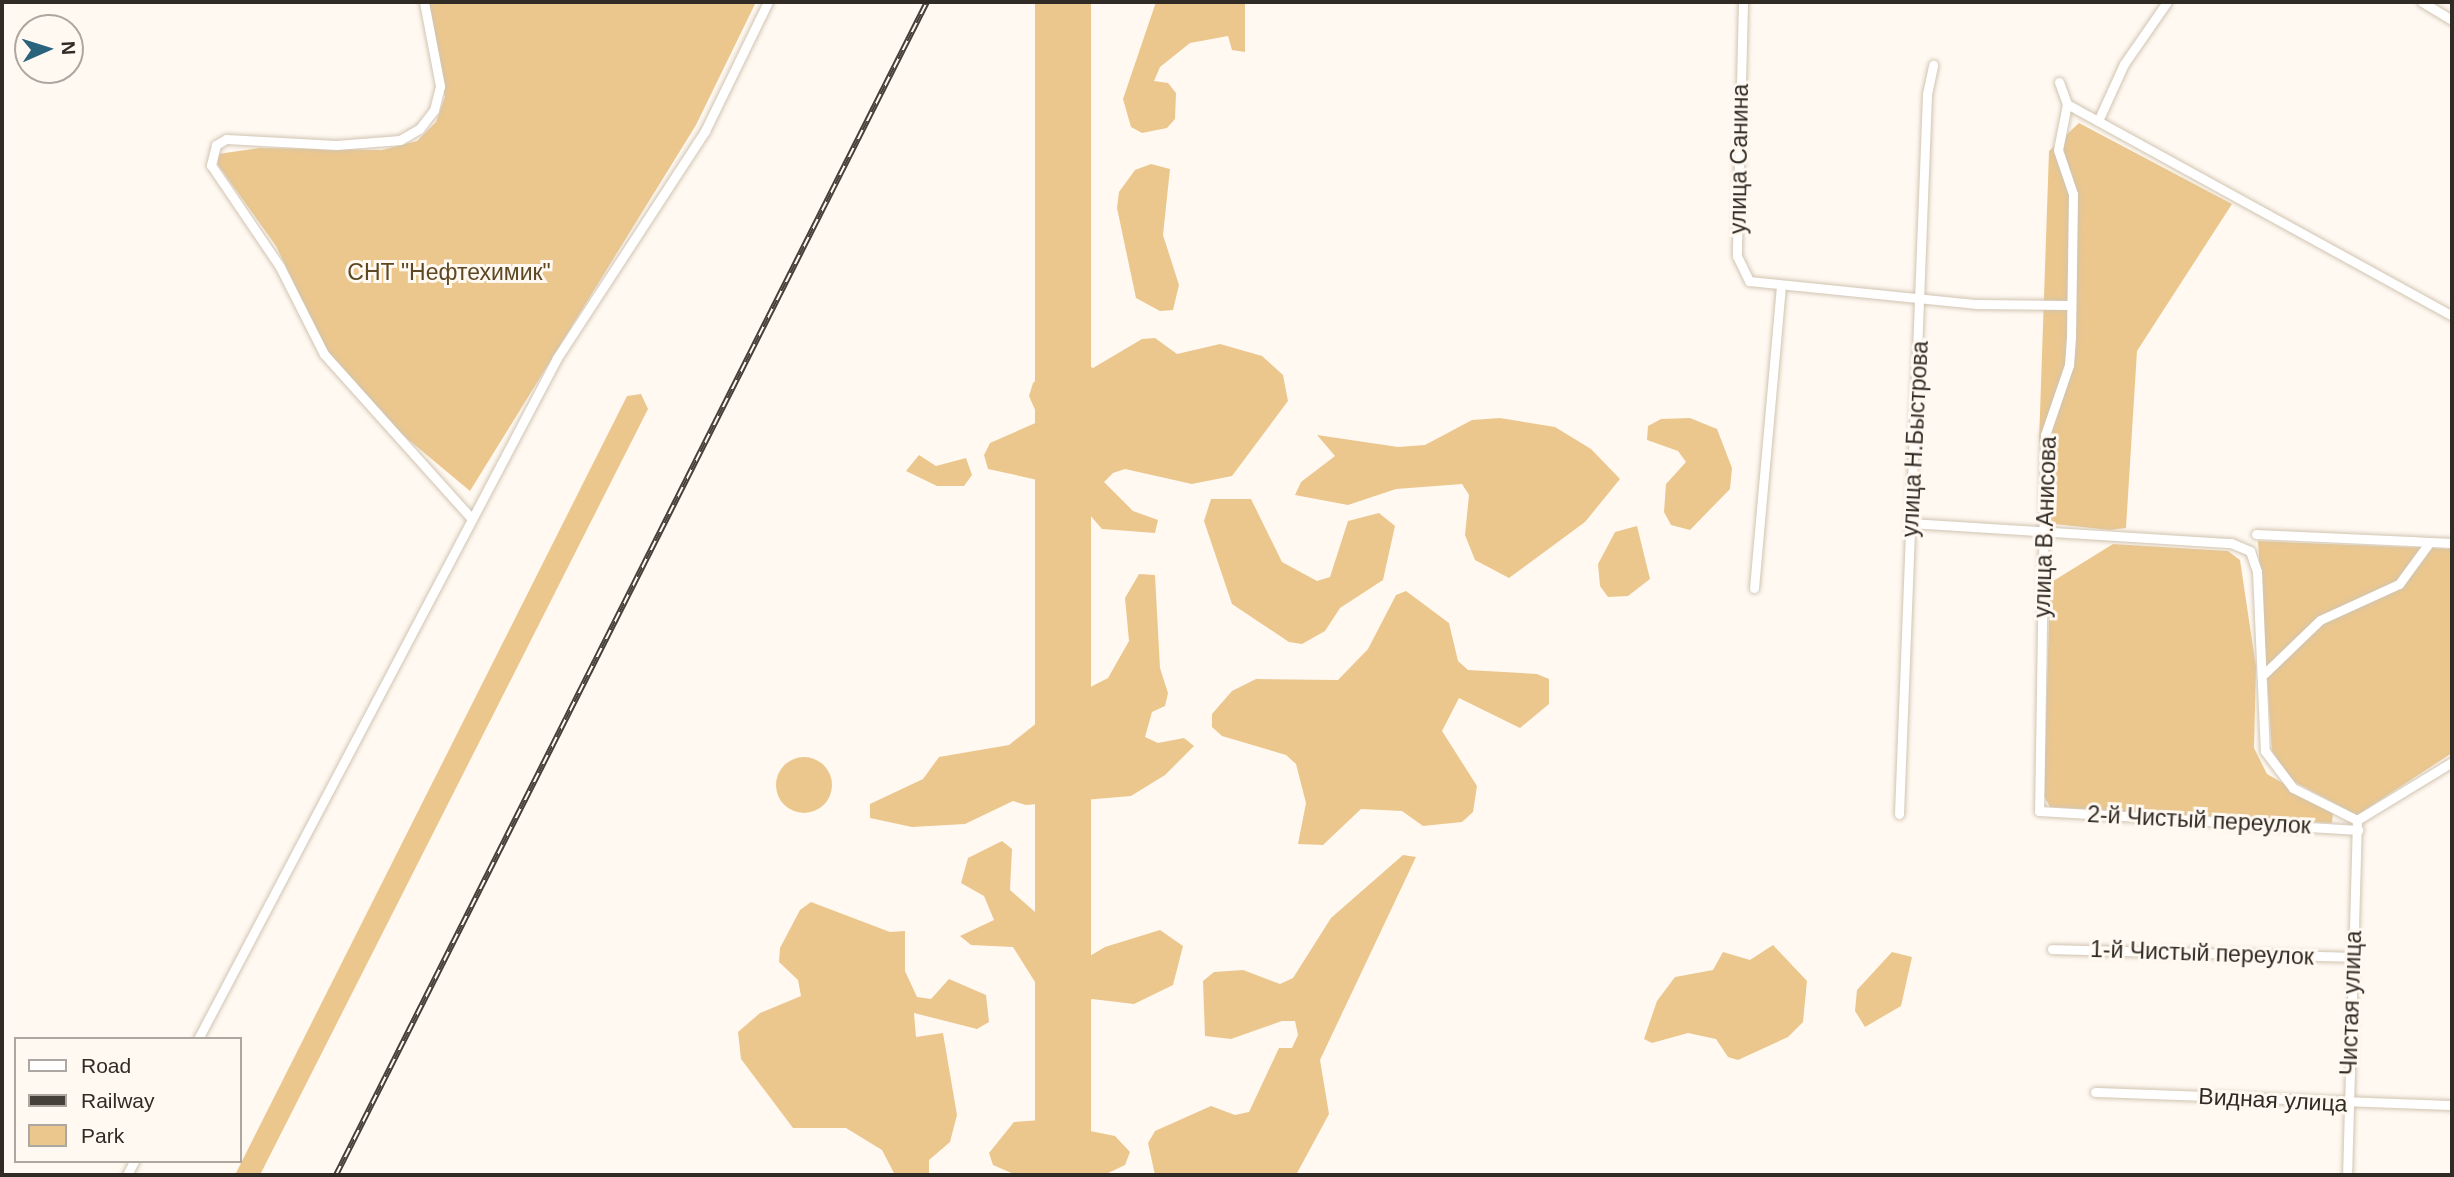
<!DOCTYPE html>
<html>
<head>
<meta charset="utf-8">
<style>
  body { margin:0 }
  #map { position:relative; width:2454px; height:1177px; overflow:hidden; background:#fff9f2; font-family:Arial,sans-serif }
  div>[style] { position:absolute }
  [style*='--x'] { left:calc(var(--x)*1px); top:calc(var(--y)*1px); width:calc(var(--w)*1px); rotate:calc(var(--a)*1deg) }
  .green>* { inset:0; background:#ebc78e; transform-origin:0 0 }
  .round { border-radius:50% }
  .roads { filter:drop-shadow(0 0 2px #d1c4b1) drop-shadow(0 0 2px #d1c4b1) }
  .street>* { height:9px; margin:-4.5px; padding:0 4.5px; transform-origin:4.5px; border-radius:4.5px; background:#fff }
  .rail>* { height:6px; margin-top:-3px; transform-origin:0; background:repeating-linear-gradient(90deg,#fff9f2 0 10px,#454039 0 20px); box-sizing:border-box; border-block:2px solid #454039 }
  span { translate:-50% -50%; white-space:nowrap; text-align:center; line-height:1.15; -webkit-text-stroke:6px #fff9f2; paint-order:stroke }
  .street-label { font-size:23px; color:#302b24 }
  .park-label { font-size:23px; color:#5e4823 }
  .frame { position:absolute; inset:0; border:4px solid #302b24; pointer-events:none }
  .legend { position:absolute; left:14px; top:1037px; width:228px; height:126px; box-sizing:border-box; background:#fff9f2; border:2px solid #aca7a0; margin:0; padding:9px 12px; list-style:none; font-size:21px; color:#302b24 }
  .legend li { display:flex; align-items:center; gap:14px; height:35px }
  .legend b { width:35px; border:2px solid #aca7a0 }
  .north { position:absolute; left:14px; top:14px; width:70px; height:70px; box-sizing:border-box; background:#fff9f2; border:2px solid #aca7a0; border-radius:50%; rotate:87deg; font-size:19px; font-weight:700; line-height:28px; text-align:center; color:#302b24 }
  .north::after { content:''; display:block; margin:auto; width:24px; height:32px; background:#29637c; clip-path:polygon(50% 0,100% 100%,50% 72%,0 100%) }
</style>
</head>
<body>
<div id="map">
  <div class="green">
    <i style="clip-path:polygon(427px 2px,756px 2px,696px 125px,470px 491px,392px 426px,327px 352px,276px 246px,218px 165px,218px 154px,259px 148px,382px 150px,417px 141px,436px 122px,445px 97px)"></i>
    <i style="left:1035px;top:2px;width:56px;height:1313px"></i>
    <i style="clip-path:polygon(1156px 2px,1245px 2px,1245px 52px,1232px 50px,1228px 36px,1190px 43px,1160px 67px,1154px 81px,1168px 83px,1176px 93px,1175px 119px,1167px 128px,1142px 133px,1131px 127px,1123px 99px)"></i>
    <i style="clip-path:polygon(2079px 123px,2232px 204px,2137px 351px,2126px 528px,2110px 530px,2054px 524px,2046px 514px,2047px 470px,2039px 442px,2049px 151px)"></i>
    <i style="clip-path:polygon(1151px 164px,1170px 169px,1163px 235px,1179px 285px,1173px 310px,1160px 311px,1136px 298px,1117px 208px,1119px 192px,1135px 170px)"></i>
    <i style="clip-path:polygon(1155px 338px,1177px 354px,1220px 344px,1262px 356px,1283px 375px,1288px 401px,1232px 476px,1192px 484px,1125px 469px,1113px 473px,1104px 482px,1133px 511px,1158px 520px,1155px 533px,1102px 529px,1065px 486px,988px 469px,984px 455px,990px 443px,1040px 421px,1029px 396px,1033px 383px,1055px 363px,1081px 361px,1093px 368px,1142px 339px)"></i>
    <i style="clip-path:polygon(641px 394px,648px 409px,260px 1175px,235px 1175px,627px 396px)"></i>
    <i style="clip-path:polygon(1500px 418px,1555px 427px,1591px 449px,1620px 479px,1585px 522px,1509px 578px,1475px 560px,1465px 535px,1469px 495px,1462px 484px,1396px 489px,1348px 505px,1295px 495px,1301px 482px,1335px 456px,1317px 435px,1398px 447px,1425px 445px,1472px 420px)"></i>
    <i style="clip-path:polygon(1690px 418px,1717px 429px,1732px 468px,1730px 489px,1690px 530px,1671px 525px,1664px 512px,1666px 484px,1686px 462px,1678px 451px,1647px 440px,1648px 426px,1661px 419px)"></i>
    <i style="clip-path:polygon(919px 455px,936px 466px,966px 458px,972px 475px,964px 486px,937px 486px,906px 471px)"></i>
    <i style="clip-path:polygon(1211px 499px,1251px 499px,1282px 562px,1317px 581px,1330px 577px,1348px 521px,1379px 513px,1395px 526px,1383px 580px,1340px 608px,1325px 631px,1302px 644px,1289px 642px,1232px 604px,1204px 521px)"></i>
    <i style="clip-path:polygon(1637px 526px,1650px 579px,1628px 596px,1608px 597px,1600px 586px,1598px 564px,1615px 532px)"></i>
    <i style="clip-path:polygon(2258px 541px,2452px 549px,2452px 753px,2357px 815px,2289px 779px,2272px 751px)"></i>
    <i style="clip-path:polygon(2113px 544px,2228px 551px,2240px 560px,2256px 667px,2254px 748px,2267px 774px,2333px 812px,2332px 823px,2050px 807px,2044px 796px,2050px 583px)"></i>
    <i style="clip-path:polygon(1139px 574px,1155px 575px,1160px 668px,1168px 693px,1165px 706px,1152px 712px,1145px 737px,1158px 743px,1184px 738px,1194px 746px,1165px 775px,1131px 796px,1026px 805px,1013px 801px,965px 824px,912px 827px,870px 818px,870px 804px,923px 779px,939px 757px,1009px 745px,1067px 699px,1108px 678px,1129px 641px,1125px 598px)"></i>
    <i style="clip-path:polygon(1406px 591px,1449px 623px,1458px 661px,1468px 670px,1537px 674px,1549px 679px,1549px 704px,1520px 728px,1459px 698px,1442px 731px,1477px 786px,1473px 812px,1462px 822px,1423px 826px,1402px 811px,1361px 809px,1323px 845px,1298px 844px,1306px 803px,1296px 764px,1286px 755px,1222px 736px,1212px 727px,1212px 714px,1232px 691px,1256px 679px,1338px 680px,1368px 649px,1396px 595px)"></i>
    <i class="round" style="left:776px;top:757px;width:56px;height:56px"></i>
    <i style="clip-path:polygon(1002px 841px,1012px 849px,1010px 890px,1051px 926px,1045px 938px,1052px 951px,1073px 966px,1105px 947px,1160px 930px,1183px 946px,1173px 985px,1134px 1004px,1092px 999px,1070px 1016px,1055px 1014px,1013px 947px,971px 945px,960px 936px,994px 920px,984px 896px,961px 883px,968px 858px)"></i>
    <i style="clip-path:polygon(1403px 855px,1416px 857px,1320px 1060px,1329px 1114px,1296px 1175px,1155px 1175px,1148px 1143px,1155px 1131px,1211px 1106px,1235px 1115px,1249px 1112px,1279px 1048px,1292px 1048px,1298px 1035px,1295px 1021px,1282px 1021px,1231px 1039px,1205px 1036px,1203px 981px,1214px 972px,1243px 970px,1280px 984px,1293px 978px,1331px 918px)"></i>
    <i style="clip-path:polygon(811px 902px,890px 932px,905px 931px,905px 971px,917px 997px,931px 999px,949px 979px,986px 995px,989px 1022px,977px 1029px,914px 1013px,916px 1037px,943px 1033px,957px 1115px,950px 1142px,929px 1160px,929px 1175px,895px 1175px,882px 1150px,846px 1128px,793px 1128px,741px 1059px,738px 1032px,760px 1013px,801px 996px,798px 980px,779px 962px,780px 948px,800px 910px)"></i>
    <i style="clip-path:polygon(1773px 945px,1807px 981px,1803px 1022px,1788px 1037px,1738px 1060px,1728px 1057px,1716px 1039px,1688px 1033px,1652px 1043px,1644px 1039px,1657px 1001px,1675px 977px,1713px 970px,1723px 952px,1750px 960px)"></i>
    <i style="clip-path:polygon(1892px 952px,1912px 957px,1901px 1006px,1865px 1027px,1855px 1011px,1857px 990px)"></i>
    <i style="clip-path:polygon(1042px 1120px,1063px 1133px,1075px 1128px,1115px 1136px,1130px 1152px,1125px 1165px,1104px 1175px,1016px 1175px,993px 1165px,989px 1153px,1014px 1122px)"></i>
  </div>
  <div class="roads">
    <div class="street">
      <i style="--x:424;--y:2;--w:86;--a:79.2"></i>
      <i style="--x:440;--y:86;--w:25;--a:104"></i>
      <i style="--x:434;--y:110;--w:24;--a:128"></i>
      <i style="--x:419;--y:129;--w:22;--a:150"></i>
      <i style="--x:400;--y:140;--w:64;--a:175.5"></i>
      <i style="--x:336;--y:145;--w:110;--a:-176.9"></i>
      <i style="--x:226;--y:139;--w:12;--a:149"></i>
      <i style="--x:216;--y:145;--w:21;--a:104"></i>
      <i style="--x:211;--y:165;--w:123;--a:55.9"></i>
      <i style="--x:280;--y:267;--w:97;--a:63.2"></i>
      <i style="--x:324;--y:354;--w:219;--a:48.1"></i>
      <i style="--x:1743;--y:2;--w:254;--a:91.4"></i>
      <i style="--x:1737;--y:256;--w:28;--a:64"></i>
      <i style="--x:1749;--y:281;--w:229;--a:5.8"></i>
      <i style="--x:1977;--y:304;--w:92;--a:0.6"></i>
      <i style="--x:2422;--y:2;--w:35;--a:31"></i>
      <i style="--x:2059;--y:82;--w:23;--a:70"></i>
      <i style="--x:2067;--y:104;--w:47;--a:101.1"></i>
      <i style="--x:2058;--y:150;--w:46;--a:71.2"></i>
      <i style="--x:2073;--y:194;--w:143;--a:90.8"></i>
      <i style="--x:2071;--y:337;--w:28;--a:94"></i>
      <i style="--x:2069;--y:365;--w:74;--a:108.9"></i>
      <i style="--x:2045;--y:435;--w:376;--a:90.9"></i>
      <i style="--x:2039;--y:811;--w:320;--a:3.4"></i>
      <i style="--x:2067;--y:104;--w:440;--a:28.8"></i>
      <i style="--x:2098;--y:121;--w:63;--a:-65.5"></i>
      <i style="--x:2124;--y:64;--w:75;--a:-55.3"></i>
      <i style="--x:1910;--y:523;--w:322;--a:3.6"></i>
      <i style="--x:2231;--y:543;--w:21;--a:23"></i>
      <i style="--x:2250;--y:551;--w:21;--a:71"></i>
      <i style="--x:2257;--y:571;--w:180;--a:87.5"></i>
      <i style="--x:2265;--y:751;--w:46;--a:52.9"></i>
      <i style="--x:2293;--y:788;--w:72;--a:26.6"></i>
      <i style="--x:2357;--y:820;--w:355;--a:91.6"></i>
      <i style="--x:2256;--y:534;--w:196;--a:2.6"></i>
      <i style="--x:1754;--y:588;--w:303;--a:-84.9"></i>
      <i style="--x:2265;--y:673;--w:76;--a:-43.9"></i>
      <i style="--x:2320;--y:620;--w:87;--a:-24.5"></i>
      <i style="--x:2399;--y:584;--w:51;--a:-53.8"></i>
      <i style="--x:1899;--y:814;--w:721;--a:-87.77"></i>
      <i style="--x:1927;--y:94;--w:30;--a:-78"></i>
      <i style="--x:2357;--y:820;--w:111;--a:-31.4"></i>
      <i style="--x:2052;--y:949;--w:301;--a:1.5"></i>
      <i style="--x:198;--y:1039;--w:770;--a:-62.2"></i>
      <i style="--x:557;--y:358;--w:271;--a:-56.9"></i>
      <i style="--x:705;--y:131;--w:144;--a:-64"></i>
      <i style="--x:2095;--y:1092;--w:357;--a:2.1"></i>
      <i style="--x:127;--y:1175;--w:16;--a:-63"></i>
    </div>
  </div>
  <div class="rail">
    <i style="--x:336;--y:1175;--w:1313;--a:-63.26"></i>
  </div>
  <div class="street-label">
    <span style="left:1739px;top:159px;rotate:-89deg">улица Санина</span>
    <span style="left:1915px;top:439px;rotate:-87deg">улица Н.Быстрова</span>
    <span style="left:2045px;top:527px;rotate:-88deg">улица В.Анисова</span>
    <span style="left:2199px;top:820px;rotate:3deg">2-й Чистый переулок</span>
    <span style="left:2202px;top:953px;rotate:2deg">1-й Чистый переулок</span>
    <span style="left:2351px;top:1003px;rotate:-88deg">Чистая улица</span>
    <span style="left:2273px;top:1100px;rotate:3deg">Видная улица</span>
  </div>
  <div class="park-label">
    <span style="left:449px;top:272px">СНТ "Нефтехимик"</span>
  </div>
  <div class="frame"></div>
  <ul class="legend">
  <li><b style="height:9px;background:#fff"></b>Road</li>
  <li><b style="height:9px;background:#454039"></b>Railway</li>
  <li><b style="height:19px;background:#ebc78e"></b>Park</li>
  </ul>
  <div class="north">N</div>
</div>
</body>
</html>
